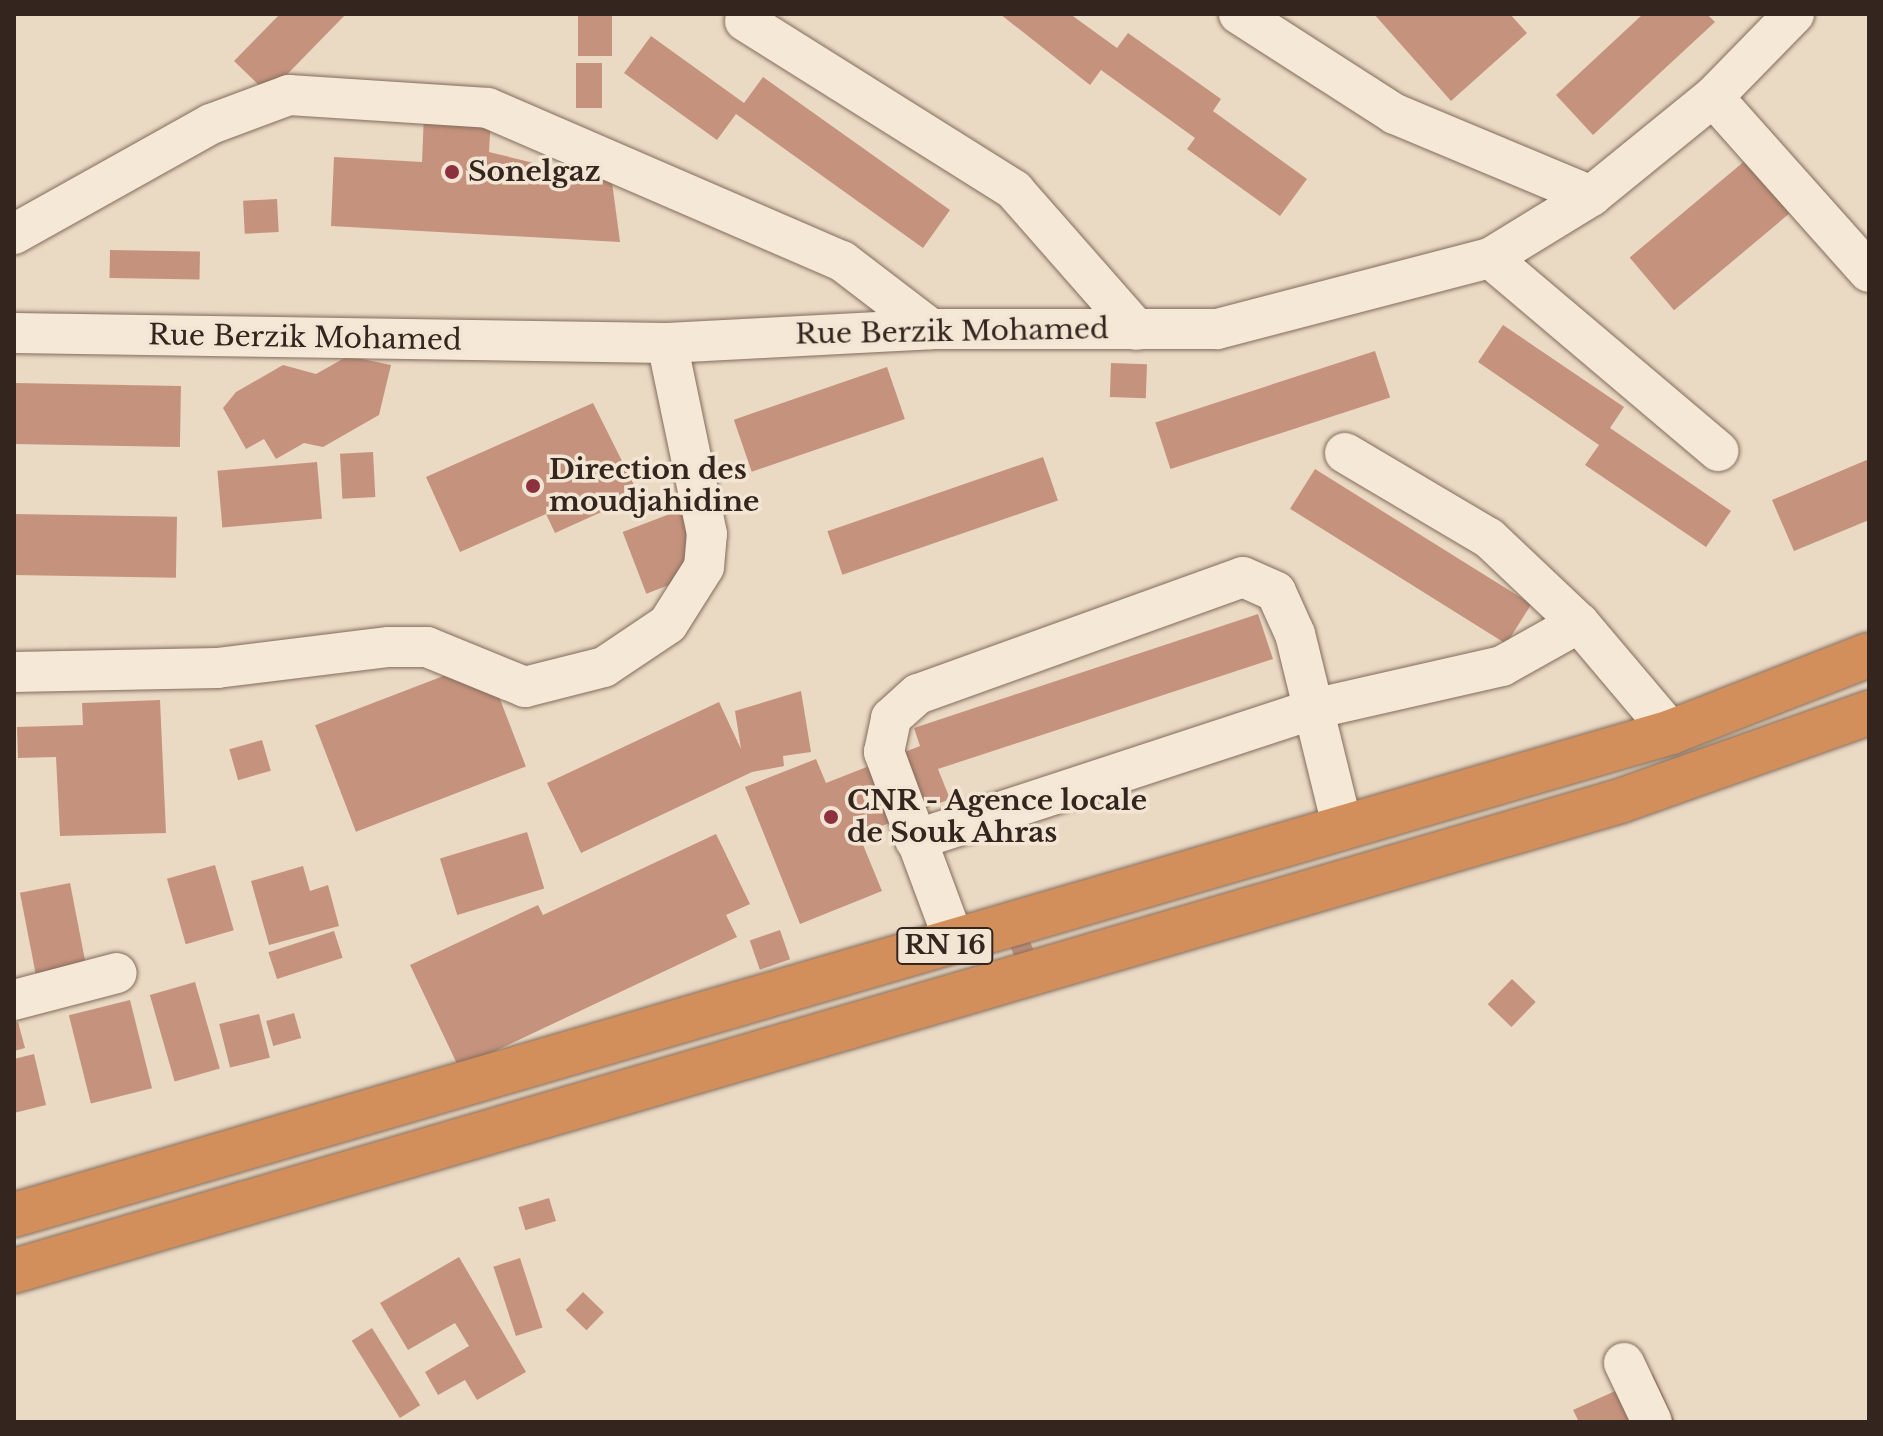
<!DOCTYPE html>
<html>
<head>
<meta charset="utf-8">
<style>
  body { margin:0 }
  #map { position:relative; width:1883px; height:1436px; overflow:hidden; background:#eadac4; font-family:"Libre Baskerville",serif }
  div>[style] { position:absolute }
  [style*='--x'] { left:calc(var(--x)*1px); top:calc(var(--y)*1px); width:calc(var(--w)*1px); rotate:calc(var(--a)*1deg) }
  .building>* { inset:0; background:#c5927d; transform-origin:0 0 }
  .roads { filter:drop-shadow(0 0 2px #836c5c) drop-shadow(0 0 2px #836c5c) }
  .minor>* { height:40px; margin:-20px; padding:0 20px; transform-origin:20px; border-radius:20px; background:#f5e8d6 }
  .highway>* { height:44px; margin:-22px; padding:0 22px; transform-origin:22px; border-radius:22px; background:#d28f5c }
  .dots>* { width:22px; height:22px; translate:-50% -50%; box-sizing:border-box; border:4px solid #f2e5d3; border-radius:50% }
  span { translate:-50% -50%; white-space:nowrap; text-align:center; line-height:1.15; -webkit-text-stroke:7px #f2e5d3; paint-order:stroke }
  .shield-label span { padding:2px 6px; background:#f2e5d3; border:2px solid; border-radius:6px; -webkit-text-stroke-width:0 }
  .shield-label { font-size:26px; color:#34261f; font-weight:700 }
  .poi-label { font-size:28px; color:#34261f; font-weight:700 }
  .left { translate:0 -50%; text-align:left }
  .street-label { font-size:28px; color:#34261f }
  .frame { position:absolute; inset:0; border:16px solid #34261f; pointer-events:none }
</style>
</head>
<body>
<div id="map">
  <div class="building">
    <i style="clip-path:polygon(280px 14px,346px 14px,268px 94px,234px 61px)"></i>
    <i style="left:578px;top:14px;width:34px;height:42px"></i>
    <i style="clip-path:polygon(1000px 14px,1070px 14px,1117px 48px,1128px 33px,1221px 99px,1213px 111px,1307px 179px,1280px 216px,1187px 149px,1195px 138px,1101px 70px,1090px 85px)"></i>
    <i style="clip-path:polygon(1374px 14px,1510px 14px,1527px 33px,1451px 101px)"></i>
    <i style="clip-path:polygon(1643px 14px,1707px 14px,1715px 22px,1593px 135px,1556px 95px)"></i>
    <i style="clip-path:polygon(651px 36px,744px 103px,763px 77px,950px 210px,923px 248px,736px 114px,717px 140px,624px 73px)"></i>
    <i style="left:576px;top:63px;width:26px;height:45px"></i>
    <i style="clip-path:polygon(424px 113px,491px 116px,489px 152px,612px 182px,620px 242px,331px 226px,334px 157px,422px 162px)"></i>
    <i style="left:1753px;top:154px;width:69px;height:161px;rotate:50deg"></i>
    <i style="left:277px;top:199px;width:33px;height:34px;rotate:87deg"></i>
    <i style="left:110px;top:250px;width:90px;height:28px;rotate:1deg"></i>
    <i style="clip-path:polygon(1503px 325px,1624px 407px,1610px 428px,1731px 511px,1706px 547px,1585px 465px,1599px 445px,1478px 362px)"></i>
    <i style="left:1375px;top:351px;width:49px;height:231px;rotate:72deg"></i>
    <i style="clip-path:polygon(348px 356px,391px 365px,379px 415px,323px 447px,304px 443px,276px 459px,264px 439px,246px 449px,223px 408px,236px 392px,283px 365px,316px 374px)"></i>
    <i style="left:1111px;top:363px;width:36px;height:34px;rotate:2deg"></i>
    <i style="left:887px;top:367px;width:55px;height:162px;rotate:71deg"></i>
    <i style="left:14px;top:383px;width:167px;height:61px;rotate:1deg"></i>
    <i style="clip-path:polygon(593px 403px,639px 495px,555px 533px,546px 514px,460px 552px,426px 477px)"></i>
    <i style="left:373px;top:452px;width:45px;height:33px;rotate:87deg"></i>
    <i style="left:1043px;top:457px;width:46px;height:228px;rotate:71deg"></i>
    <i style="clip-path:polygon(1869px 459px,1869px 520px,1794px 551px,1772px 500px)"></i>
    <i style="left:317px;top:462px;width:57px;height:100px;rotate:85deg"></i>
    <i style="left:1315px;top:469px;width:255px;height:47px;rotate:32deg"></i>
    <i style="left:688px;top:507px;width:66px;height:70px;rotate:69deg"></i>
    <i style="left:14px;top:514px;width:163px;height:61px;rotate:1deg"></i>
    <i style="clip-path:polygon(1258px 614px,1273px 659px,938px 769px,950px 799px,859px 835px,882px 891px,800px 924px,745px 787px,816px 759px,826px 783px,920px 746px,914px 728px)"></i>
    <i style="left:485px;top:660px;width:114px;height:182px;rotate:69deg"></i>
    <i style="clip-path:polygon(801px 691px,811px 752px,783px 756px,784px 766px,752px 772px,581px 853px,547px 783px,719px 702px,741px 749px,735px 711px)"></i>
    <i style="clip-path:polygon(160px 700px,166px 833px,60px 836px,56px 757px,18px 758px,17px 727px,83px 725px,82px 703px)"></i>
    <i style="left:262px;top:740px;width:32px;height:34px;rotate:74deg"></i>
    <i style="left:527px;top:832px;width:59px;height:91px;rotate:73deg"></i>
    <i style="clip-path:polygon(716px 834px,750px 904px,726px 915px,737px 937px,459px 1068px,410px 965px,538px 905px,543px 915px)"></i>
    <i style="left:215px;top:865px;width:68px;height:50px;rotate:74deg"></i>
    <i style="clip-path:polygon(303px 866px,310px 891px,328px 885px,339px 926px,269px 945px,251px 881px)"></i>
    <i style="left:70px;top:883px;width:97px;height:51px;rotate:79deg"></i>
    <i style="left:1021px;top:918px;width:36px;height:20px;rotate:69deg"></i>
    <i style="left:780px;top:930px;width:31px;height:32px;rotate:71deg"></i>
    <i style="left:334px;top:931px;width:28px;height:69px;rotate:72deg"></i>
    <i style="left:1512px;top:979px;width:33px;height:35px;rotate:44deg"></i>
    <i style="left:195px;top:982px;width:90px;height:47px;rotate:74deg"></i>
    <i style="left:130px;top:1000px;width:91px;height:63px;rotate:76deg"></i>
    <i style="left:294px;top:1013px;width:26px;height:29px;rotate:74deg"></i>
    <i style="left:259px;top:1014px;width:45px;height:41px;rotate:76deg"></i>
    <i style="clip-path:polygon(18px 1022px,25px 1048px,14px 1051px,14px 1023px)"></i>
    <i style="clip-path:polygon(34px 1054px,46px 1105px,14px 1113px,14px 1059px)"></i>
    <i style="left:549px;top:1198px;width:24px;height:32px;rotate:73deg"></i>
    <i style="clip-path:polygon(459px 1257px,526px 1372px,477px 1400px,465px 1380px,438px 1395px,425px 1372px,469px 1346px,455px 1323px,408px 1350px,380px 1303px)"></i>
    <i style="left:520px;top:1258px;width:73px;height:28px;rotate:72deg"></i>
    <i style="left:583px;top:1292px;width:29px;height:25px;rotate:44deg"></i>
    <i style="left:372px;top:1328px;width:91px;height:24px;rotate:58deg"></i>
    <i style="clip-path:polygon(1653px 1374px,1675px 1422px,1579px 1422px,1573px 1410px)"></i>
  </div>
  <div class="roads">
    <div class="minor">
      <i style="--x:1239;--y:14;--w:185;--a:32.7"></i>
      <i style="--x:1395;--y:114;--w:212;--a:22.7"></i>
      <i style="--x:745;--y:21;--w:318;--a:32.1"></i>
      <i style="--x:1014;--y:190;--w:186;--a:48.7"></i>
      <i style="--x:1713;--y:97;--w:234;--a:48.3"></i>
      <i style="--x:14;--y:234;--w:226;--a:-29.2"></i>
      <i style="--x:211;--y:124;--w:83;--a:-20.4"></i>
      <i style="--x:289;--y:95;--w:199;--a:3.7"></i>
      <i style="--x:488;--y:108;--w:386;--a:23.4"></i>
      <i style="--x:842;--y:261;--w:112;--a:37.4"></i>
      <i style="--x:1490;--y:258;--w:299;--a:40.2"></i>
      <i style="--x:14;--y:333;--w:653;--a:0.88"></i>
      <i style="--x:667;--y:343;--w:264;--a:-3"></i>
      <i style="--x:931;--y:329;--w:286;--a:0"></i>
      <i style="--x:1217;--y:329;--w:282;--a:-14.6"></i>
      <i style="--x:1490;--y:258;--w:119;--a:-31.5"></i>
      <i style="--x:1591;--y:196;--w:157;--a:-39.1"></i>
      <i style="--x:1713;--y:97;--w:116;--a:-45.7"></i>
      <i style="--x:1345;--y:453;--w:167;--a:30.6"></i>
      <i style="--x:1489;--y:538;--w:124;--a:43.4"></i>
      <i style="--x:1579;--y:623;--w:143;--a:49.8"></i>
      <i style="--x:14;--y:672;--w:203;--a:-1.1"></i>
      <i style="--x:217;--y:668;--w:173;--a:-7"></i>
      <i style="--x:389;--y:647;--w:38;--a:0"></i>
      <i style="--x:427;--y:647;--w:106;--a:22.2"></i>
      <i style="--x:525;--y:687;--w:81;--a:-14.2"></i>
      <i style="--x:604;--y:667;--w:77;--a:-33.9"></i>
      <i style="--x:668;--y:624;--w:67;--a:-57.7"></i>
      <i style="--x:704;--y:567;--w:33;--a:-85"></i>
      <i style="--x:707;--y:534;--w:195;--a:-101.8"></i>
      <i style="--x:915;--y:840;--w:419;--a:-18.2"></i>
      <i style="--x:1313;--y:709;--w:194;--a:-12.8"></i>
      <i style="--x:1502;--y:666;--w:88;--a:-29.2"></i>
      <i style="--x:955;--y:943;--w:204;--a:-110.4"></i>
      <i style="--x:884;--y:752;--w:35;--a:-78"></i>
      <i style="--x:891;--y:718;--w:36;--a:-42"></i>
      <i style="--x:918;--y:694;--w:345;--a:-19.8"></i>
      <i style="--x:1243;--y:577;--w:36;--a:24"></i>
      <i style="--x:1276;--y:592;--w:46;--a:65.7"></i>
      <i style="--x:1295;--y:634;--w:201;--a:76.2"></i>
      <i style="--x:14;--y:1000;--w:106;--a:-14.7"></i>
      <i style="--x:1624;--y:1363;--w:65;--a:64.6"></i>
    </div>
    <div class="highway">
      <i style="--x:14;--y:1215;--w:1726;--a:-16.25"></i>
      <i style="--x:1671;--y:732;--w:212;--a:-21.3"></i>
      <i style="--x:14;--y:1271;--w:1673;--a:-16.31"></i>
      <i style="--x:1620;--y:801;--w:264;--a:-19.5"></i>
    </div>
  </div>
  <div class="dots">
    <i style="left:452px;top:172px;background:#8c313d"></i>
    <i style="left:533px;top:486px;background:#8c313d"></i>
    <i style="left:831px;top:817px;background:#8c313d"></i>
  </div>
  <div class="shield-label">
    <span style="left:945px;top:946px">RN 16</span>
  </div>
  <div class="poi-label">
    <span class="left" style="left:468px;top:172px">Sonelgaz</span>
    <span class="left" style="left:549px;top:486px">Direction des<br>moudjahidine</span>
    <span class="left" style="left:847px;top:817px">CNR - Agence locale<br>de Souk Ahras</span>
  </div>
  <div class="street-label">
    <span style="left:952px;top:332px;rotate:-1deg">Rue Berzik Mohamed</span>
    <span style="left:305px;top:338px;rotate:1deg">Rue Berzik Mohamed</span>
  </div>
  <div class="frame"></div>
</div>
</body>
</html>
